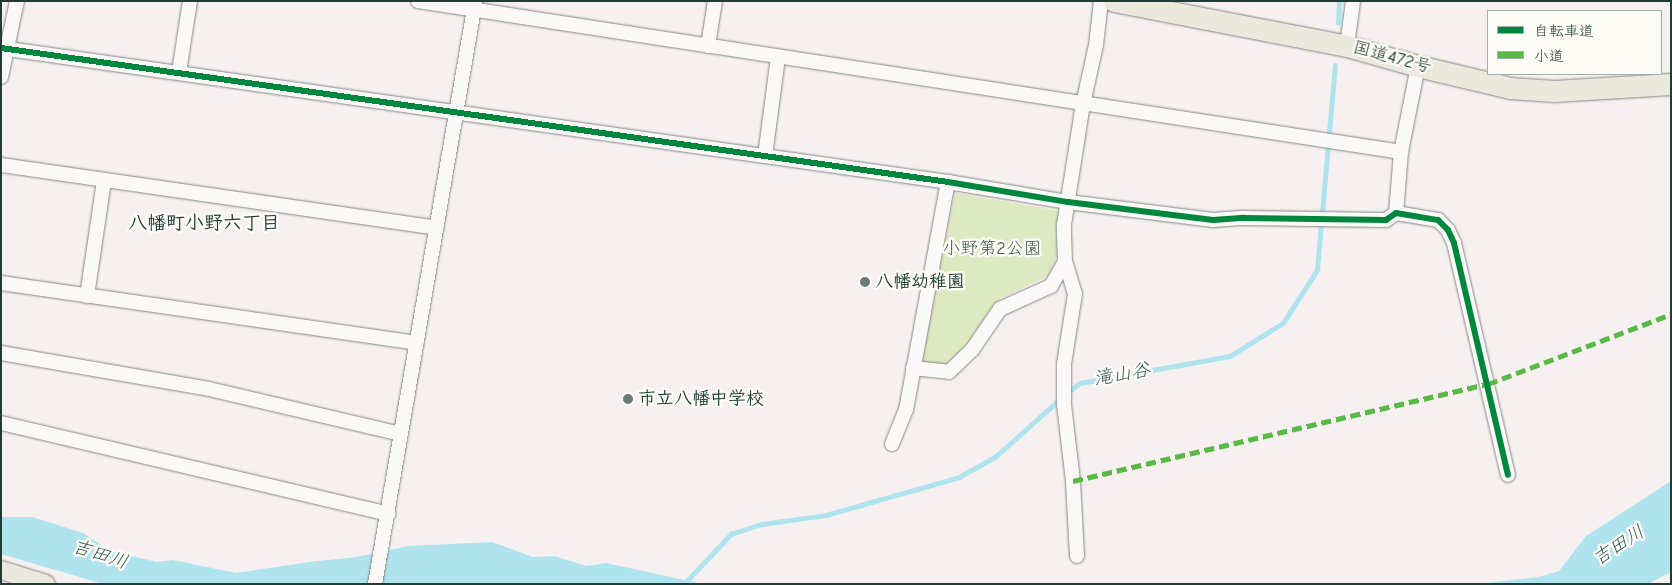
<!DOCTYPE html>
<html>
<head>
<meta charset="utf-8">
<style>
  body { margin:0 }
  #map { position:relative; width:1672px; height:585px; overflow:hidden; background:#f6f0f0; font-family:"Comic Neue","Klee One",sans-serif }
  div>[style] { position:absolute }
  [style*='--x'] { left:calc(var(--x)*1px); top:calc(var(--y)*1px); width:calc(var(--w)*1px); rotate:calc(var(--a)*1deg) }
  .green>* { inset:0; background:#dde9c1 }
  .water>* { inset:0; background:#afe4ef }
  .stream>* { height:4.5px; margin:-2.25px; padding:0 2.25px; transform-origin:2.25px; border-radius:2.25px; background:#afe4ef }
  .roads { filter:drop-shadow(0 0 1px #858886) drop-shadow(0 0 1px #858886) }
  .minor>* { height:14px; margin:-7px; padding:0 7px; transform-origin:7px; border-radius:7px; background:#faf9f8 }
  .major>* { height:18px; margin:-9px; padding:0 9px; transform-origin:9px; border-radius:9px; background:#ebe8dc }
  .highway>* { height:21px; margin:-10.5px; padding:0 10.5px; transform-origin:10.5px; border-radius:10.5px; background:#ebe8dc }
  .quiet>* { height:5px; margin-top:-2.5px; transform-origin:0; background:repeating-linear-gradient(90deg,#58b947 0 10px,transparent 0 15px) }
  .cycleway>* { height:6px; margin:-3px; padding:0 3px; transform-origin:3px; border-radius:3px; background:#00873e }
  .dots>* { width:14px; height:14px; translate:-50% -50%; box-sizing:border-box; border:2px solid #fdfcf7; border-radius:50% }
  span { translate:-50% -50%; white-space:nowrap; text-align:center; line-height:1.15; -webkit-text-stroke:5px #fdfcf7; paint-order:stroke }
  .street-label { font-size:18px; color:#1f3d34 }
  .park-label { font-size:18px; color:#415e49 }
  .poi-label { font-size:18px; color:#1f3d34; font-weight:700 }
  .left { translate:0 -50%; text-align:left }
  .neighbourhood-label { font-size:19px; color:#1f3d34; font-weight:700 }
  .water-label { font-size:19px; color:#365d59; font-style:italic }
  .frame { position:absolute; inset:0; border:2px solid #1f3d34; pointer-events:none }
  .legend { position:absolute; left:1487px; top:10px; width:175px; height:65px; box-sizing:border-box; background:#fdfcf7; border:1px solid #a4b0a9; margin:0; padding:6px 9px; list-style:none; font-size:15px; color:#1f3d34 }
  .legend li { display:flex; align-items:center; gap:10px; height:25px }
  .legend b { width:25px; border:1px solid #a4b0a9 }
</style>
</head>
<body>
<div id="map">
  <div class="green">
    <i style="clip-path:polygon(955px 193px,1059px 211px,1058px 257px,1048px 276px,1001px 298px,969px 342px,946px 365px,921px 363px)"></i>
  </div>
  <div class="water">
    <i style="clip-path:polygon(1671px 481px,1671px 572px,1648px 584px,1478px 584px,1539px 577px,1559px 571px,1586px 536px)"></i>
    <i style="clip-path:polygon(1px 517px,32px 517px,83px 533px,110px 551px,157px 562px,173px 560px,236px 573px,309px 562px,357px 557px,408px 546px,492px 542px,533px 557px,555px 556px,586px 566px,606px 563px,703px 584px,103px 584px,1px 554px)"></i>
  </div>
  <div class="stream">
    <i style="--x:1338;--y:23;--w:22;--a:-87"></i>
    <i style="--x:1067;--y:393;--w:16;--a:-38"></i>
    <i style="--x:1080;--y:383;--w:152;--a:-10.2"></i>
    <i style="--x:1230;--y:356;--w:62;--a:-31.9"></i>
    <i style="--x:1283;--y:323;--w:63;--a:-57.3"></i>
    <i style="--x:1317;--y:270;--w:205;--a:-85"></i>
    <i style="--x:684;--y:584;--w:69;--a:-46.8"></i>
    <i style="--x:731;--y:534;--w:33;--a:-18"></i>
    <i style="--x:762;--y:524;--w:65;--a:-8"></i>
    <i style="--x:826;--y:515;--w:138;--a:-15.9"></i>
    <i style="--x:959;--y:477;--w:41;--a:-29.1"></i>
    <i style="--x:995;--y:457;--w:89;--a:-41.8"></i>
  </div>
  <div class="roads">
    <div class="minor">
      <i style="--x:418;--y:1;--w:995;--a:8.73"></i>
      <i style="--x:708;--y:46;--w:46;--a:-81.2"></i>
      <i style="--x:1347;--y:46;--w:45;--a:-82.4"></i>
      <i style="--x:1;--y:48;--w:956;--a:8.05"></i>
      <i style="--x:948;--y:182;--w:122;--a:9.5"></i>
      <i style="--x:1068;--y:202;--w:146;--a:7.1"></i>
      <i style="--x:1213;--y:220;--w:31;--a:-4"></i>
      <i style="--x:1244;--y:218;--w:142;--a:0.8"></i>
      <i style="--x:1386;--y:220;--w:12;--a:-35"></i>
      <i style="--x:1396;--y:213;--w:43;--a:9.5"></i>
      <i style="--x:1438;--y:220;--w:14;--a:45"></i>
      <i style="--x:1448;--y:230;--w:14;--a:65"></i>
      <i style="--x:1454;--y:243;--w:238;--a:76.9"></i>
      <i style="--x:179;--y:72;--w:72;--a:-81.2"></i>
      <i style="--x:1;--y:77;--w:78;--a:-78.1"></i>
      <i style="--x:765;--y:156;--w:100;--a:-82.5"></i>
      <i style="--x:1;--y:165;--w:440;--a:8.2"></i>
      <i style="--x:1396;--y:213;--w:61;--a:-85.3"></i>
      <i style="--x:1401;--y:152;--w:88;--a:-78.8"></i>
      <i style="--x:1;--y:283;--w:420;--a:8.2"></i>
      <i style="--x:87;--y:296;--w:116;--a:-81.6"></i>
      <i style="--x:1;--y:353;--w:211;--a:9.8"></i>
      <i style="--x:209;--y:389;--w:197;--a:13.2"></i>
      <i style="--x:913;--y:368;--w:36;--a:6"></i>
      <i style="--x:949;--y:372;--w:32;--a:-44"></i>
      <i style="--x:972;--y:350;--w:50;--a:-55.7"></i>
      <i style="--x:1000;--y:309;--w:56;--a:-24.3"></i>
      <i style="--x:1051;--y:286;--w:28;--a:-60"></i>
      <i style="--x:1;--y:423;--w:398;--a:13.2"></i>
      <i style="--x:892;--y:444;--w:37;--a:-68"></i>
      <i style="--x:906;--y:410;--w:232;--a:-79.6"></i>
      <i style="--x:1077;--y:556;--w:75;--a:-93.1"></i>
      <i style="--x:1073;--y:481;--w:78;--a:-96.7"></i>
      <i style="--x:1064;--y:404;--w:40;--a:-90"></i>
      <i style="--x:1064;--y:364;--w:71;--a:-81.1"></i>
      <i style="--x:1075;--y:294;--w:34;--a:-107"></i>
      <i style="--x:1065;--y:262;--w:37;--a:-92"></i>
      <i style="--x:1064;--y:225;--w:122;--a:-81.1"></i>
      <i style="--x:1083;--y:104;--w:60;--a:-77.6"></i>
      <i style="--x:1096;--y:45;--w:44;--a:-83.5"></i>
      <i style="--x:375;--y:584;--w:590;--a:-80.23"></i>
    </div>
    <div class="major">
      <i style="--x:1;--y:570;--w:47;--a:17.3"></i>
    </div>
    <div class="highway">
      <i style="--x:1114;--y:1;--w:237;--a:10.9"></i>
      <i style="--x:1347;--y:46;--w:74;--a:15.7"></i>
      <i style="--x:1418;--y:66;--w:95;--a:13.4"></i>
      <i style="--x:1510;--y:88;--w:44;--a:3.9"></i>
      <i style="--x:1554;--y:91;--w:117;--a:-3.4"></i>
    </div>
  </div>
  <div class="quiet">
    <i style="--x:1073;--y:481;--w:426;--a:-13.2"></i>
    <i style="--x:1488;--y:384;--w:196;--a:-20.9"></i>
  </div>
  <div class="cycleway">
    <i style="--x:1;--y:48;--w:956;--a:8.05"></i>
    <i style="--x:948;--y:182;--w:122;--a:9.5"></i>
    <i style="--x:1068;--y:202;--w:146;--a:7.1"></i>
    <i style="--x:1213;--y:220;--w:31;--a:-4"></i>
    <i style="--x:1244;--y:218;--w:142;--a:0.8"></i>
    <i style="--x:1386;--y:220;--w:12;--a:-35"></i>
    <i style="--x:1396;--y:213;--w:43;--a:9.5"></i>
    <i style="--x:1438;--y:220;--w:14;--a:45"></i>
    <i style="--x:1448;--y:230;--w:14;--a:65"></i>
    <i style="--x:1454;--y:243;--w:238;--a:76.9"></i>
  </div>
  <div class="dots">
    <i style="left:865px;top:282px;background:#6a7c76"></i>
    <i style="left:628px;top:399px;background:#6a7c76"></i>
  </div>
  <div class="street-label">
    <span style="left:1392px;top:58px;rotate:15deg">国道472号</span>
  </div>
  <div class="park-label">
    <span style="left:992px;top:249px">小野第2公園</span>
  </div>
  <div class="poi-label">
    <span class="left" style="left:875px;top:282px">八幡幼稚園</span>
    <span class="left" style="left:638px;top:399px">市立八幡中学校</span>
  </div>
  <div class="neighbourhood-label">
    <span style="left:204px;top:224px">八幡町小野六丁目</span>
  </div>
  <div class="water-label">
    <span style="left:1122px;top:375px;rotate:-10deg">滝山谷</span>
    <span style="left:1619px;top:546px;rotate:-33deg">吉田川</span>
    <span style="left:100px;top:555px;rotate:18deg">吉田川</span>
  </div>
  <div class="frame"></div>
  <ul class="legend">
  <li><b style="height:6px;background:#00873e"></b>自転車道</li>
  <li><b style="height:6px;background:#58b947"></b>小道</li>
  </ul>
</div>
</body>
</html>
